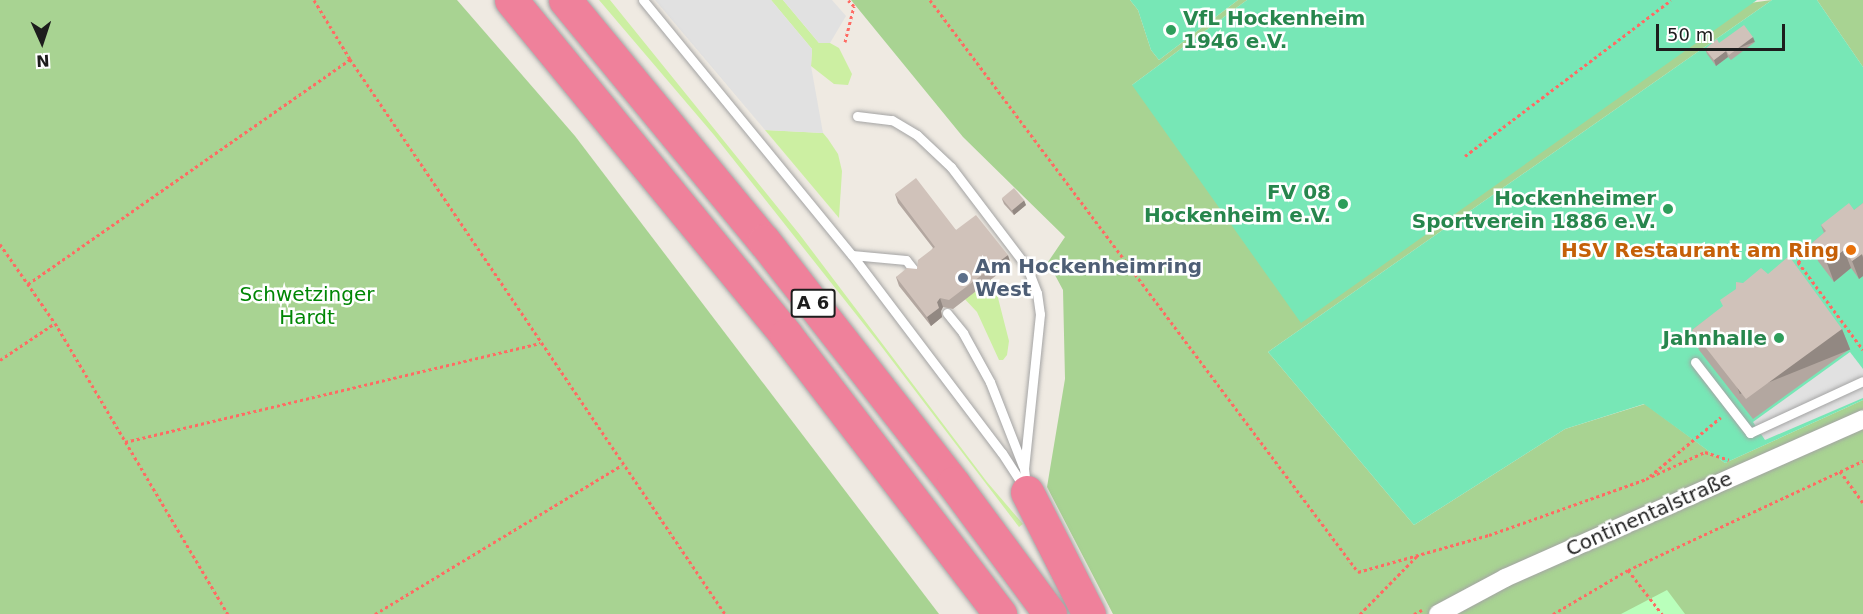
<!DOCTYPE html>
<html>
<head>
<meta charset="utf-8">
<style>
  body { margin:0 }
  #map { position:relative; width:1863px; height:614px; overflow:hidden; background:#efeae2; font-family:"DejaVu Sans",sans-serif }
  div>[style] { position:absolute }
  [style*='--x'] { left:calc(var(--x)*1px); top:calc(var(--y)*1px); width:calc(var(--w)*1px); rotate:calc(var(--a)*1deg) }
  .grass>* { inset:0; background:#ccefa2 }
  .forest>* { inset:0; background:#a8d392 }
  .park>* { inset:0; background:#b9ffbb }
  .pitch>* { inset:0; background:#77e7b6 }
  .parking>* { inset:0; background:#e1e1e1 }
  .path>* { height:3px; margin-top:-1.5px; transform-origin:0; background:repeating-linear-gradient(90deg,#ff6b63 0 3px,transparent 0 6px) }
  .roads { filter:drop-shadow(0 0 2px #a4a4a4) drop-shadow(0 0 2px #a4a4a4) }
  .service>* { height:9px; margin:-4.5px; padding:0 4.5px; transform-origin:4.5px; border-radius:4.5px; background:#fff }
  .minor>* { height:18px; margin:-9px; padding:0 9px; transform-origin:9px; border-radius:9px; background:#fff }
  .motorway>* { height:33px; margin:-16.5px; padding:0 16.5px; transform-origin:16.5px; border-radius:16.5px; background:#ef819b }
  .wall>* { inset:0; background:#b3a7a0 }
  .shaded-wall>* { inset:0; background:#928882; transform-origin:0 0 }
  .building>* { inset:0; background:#d0c2ba; transform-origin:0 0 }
  .dots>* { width:16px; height:16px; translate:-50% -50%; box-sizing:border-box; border:3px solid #fff; border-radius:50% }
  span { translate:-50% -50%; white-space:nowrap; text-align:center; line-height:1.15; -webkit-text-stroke:5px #fff; paint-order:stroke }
  .shield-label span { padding:2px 4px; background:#fff; border:2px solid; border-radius:4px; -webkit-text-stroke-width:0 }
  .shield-label { font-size:18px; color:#1d1d1d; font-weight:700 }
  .leisure-label { font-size:20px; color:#27864d; font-weight:700 }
  .left { translate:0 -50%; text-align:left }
  .right { translate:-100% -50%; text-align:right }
  .food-label { font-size:20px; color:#c56008; font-weight:700 }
  .service-label { font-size:20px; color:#4e5e75; font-weight:700 }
  .park-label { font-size:20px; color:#008604 }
  .street-label { font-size:20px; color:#1d1d1d }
  .north { position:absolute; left:12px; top:12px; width:60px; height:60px; -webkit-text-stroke:4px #fff; paint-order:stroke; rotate:177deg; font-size:16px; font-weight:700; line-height:24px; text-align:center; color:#1d1d1d }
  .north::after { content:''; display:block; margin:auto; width:21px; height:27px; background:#1d1d1d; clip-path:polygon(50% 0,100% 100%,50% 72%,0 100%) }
  .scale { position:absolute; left:1656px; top:24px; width:129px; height:27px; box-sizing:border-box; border:3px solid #1d1d1d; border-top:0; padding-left:8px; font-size:18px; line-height:21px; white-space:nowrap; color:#1d1d1d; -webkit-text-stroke:4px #fff; paint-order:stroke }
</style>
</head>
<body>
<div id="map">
  <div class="grass">
    <i style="clip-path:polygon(599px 0,610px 0,800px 235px,987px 482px,1023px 524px,1019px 527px,878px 342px,714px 135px)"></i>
    <i style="clip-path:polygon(771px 0,783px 0,819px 43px,830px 43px,839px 48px,852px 74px,848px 85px,834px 84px,811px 66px,812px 49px)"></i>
    <i style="clip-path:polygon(765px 130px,823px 133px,828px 139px,838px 154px,842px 171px,839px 218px)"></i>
    <i style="clip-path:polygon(988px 275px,996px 290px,1009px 341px,1007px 355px,1003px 360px,999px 360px,977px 312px,961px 295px)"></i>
  </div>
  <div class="forest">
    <i style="clip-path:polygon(0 0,457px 0,575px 136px,939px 614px,0 614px)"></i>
    <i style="clip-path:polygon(851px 0,1130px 0,1138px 10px,1151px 50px,1159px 60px,1238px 0,1247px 0,1132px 85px,1772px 0,1268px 352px,1414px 525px,1565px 429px,1645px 404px,1725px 463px,1863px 400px,1863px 614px,1113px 614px,1047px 487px,1065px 379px,1063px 290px,1048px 262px,1065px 237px,963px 137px)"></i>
    <i style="clip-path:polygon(1817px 0,1863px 0,1863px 67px)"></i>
  </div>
  <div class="park">
    <i style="clip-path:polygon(1667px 590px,1685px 614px,1621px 614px)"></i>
  </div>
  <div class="pitch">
    <i style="clip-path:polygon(1130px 0,1238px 0,1159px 60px,1151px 50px,1138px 10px)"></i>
    <i style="clip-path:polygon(1247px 0,1757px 0,1301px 323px,1132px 85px)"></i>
    <i style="clip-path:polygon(1772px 0,1817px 0,1863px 67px,1863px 400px,1725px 463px,1644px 404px,1565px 429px,1414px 525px,1268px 352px)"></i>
  </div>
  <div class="parking">
    <i style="clip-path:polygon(655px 0,771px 0,812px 49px,811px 66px,823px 133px,765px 130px)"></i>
    <i style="clip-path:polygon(783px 0,832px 0,846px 16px,830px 43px,819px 43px)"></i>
    <i style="clip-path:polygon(1850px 352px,1863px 369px,1863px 398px,1765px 440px,1753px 422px)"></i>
  </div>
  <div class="path">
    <i style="--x:314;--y:0;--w:69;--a:58.6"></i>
    <i style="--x:350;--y:59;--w:670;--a:55.95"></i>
    <i style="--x:930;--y:0;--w:714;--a:53.19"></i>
    <i style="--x:1358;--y:572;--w:136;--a:-15.8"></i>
    <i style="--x:1489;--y:535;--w:167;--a:-19.6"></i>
    <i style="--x:1646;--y:479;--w:65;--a:-24.6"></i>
    <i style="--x:1705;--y:452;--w:25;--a:18"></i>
    <i style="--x:845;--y:42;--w:37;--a:-76"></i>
    <i style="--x:854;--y:6;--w:8;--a:-135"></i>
    <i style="--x:1465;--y:156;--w:258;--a:-37.1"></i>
    <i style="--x:0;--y:244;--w:96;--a:55.2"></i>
    <i style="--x:55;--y:323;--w:339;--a:59.3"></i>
    <i style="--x:1798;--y:262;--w:109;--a:53.5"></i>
    <i style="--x:1793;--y:266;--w:29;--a:-38"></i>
    <i style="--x:28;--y:284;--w:393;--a:-34.9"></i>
    <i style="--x:0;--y:360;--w:66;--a:-33.9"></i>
    <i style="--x:125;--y:442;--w:427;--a:-13.4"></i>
    <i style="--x:1840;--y:471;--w:39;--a:54"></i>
    <i style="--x:1650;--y:476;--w:92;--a:-39.7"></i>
    <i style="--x:1628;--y:570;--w:56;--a:52.3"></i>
    <i style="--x:375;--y:614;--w:288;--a:-31.1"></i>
    <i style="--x:1360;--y:614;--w:83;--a:-45.5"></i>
    <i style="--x:1414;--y:614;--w:9;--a:-27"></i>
    <i style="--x:1553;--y:614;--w:87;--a:-30.4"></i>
    <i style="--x:1628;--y:570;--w:259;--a:-24.9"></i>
  </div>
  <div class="roads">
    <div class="service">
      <i style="--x:643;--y:0;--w:330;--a:50.7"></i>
      <i style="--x:852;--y:255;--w:248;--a:52.9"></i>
      <i style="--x:1002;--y:453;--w:40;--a:57.1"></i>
      <i style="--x:857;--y:116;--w:35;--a:7"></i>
      <i style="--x:892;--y:120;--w:29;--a:31"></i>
      <i style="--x:917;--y:135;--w:47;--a:43.3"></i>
      <i style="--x:951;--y:167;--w:126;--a:52.8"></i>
      <i style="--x:1027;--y:267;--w:28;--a:69"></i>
      <i style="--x:1037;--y:293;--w:21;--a:82"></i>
      <i style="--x:1040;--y:314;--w:155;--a:95.9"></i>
      <i style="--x:1024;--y:468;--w:18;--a:84"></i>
      <i style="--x:852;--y:255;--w:54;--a:5.3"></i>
      <i style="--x:906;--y:260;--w:16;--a:52"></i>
      <i style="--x:947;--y:313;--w:26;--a:51"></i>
      <i style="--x:963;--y:333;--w:56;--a:61.1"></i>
      <i style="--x:990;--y:382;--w:90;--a:68.6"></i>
      <i style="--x:1695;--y:362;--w:90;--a:52.2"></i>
      <i style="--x:1750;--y:433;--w:124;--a:-24.7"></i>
    </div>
    <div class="minor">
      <i style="--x:1438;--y:614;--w:76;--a:-28.2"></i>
      <i style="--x:1505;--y:578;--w:392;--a:-23.9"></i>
    </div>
    <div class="motorway">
      <i style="--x:511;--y:0;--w:433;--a:50.6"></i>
      <i style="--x:786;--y:335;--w:352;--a:52.5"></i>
      <i style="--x:565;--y:0;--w:313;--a:50.5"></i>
      <i style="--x:764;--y:241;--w:307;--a:52"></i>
      <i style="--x:953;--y:483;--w:163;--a:53.5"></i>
      <i style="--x:1027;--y:492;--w:137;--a:63.1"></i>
    </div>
  </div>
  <div class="wall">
    <i style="clip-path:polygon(1755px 42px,1731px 60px,1728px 57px,1716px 66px,1707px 54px,1705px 49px,1719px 43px)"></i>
    <i style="clip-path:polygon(895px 194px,956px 230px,1011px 264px,953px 309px,943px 307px,941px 311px,942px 317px,931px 326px,899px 286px,896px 277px,917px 269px,933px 248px,898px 203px)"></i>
    <i style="clip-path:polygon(1002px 199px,1026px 205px,1014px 215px,1004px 204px)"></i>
    <i style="clip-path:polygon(1863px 203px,1863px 276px,1859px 279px,1851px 268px,1834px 282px,1818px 261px,1812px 243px,1824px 233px,1821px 225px,1854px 210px)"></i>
    <i style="clip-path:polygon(1768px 274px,1842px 329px,1850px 349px,1753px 419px,1699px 350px,1692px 330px,1723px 307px,1743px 283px)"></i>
  </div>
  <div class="shaded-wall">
    <i style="left:1753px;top:37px;width:5px;height:30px;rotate:68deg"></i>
    <i style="clip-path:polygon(1726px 51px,1728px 57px,1716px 66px,1714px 60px)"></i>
    <i style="clip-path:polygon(1024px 200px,1026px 205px,1014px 215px,1012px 210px)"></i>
    <i style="clip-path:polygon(1844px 250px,1851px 268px,1834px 282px,1827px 263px)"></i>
    <i style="clip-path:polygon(1862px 254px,1863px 258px,1863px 276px,1859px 279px,1852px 261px)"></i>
    <i style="left:1008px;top:255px;width:9px;height:74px;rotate:72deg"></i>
    <i style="clip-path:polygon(940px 298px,943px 307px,941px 311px,942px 317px,931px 326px,927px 317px)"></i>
    <i style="left:1842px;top:329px;width:22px;height:119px;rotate:68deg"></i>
  </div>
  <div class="building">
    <i style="clip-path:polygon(1744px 25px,1753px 37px,1729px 55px,1726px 51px,1714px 60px,1705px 49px,1717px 39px,1719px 43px)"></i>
    <i style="clip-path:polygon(916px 178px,956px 230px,976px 215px,1008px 255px,949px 300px,940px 298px,937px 302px,939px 308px,927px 317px,896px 277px,907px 268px,917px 269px,918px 260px,935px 247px,895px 194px)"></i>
    <i style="left:1014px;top:188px;width:16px;height:16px;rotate:50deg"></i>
    <i style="clip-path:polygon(1849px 203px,1854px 210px,1863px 203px,1863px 256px,1862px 254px,1852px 261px,1844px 250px,1827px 263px,1812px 243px,1826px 231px,1821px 225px)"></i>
    <i style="clip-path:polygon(1789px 256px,1842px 329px,1746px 399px,1692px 330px,1723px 306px,1720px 300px,1736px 289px,1736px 282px,1743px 283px,1761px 268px,1768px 274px)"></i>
  </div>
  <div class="dots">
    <i style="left:1171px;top:30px;background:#2e9e5b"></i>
    <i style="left:1343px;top:204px;background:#2e9e5b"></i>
    <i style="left:1668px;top:209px;background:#2e9e5b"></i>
    <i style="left:1851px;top:250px;background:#e8710a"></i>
    <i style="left:963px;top:278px;background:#5c6f8a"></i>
    <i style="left:1779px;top:338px;background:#2e9e5b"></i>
  </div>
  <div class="shield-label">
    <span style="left:813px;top:303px">A 6</span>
  </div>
  <div class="leisure-label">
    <span class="left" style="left:1183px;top:30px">VfL Hockenheim<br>1946 e.V.</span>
    <span class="right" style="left:1331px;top:204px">FV 08<br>Hockenheim e.V.</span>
    <span class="right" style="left:1656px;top:210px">Hockenheimer<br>Sportverein 1886 e.V.</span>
    <span class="right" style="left:1767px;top:338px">Jahnhalle</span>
  </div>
  <div class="food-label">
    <span class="right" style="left:1839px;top:250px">HSV Restaurant am Ring</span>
  </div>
  <div class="service-label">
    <span class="left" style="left:975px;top:278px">Am Hockenheimring<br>West</span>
  </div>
  <div class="park-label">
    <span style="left:307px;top:306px">Schwetzinger<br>Hardt</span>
  </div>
  <div class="street-label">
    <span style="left:1649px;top:514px;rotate:-24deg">Continentalstraße</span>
  </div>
  <div class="north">N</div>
  <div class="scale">50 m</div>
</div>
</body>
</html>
